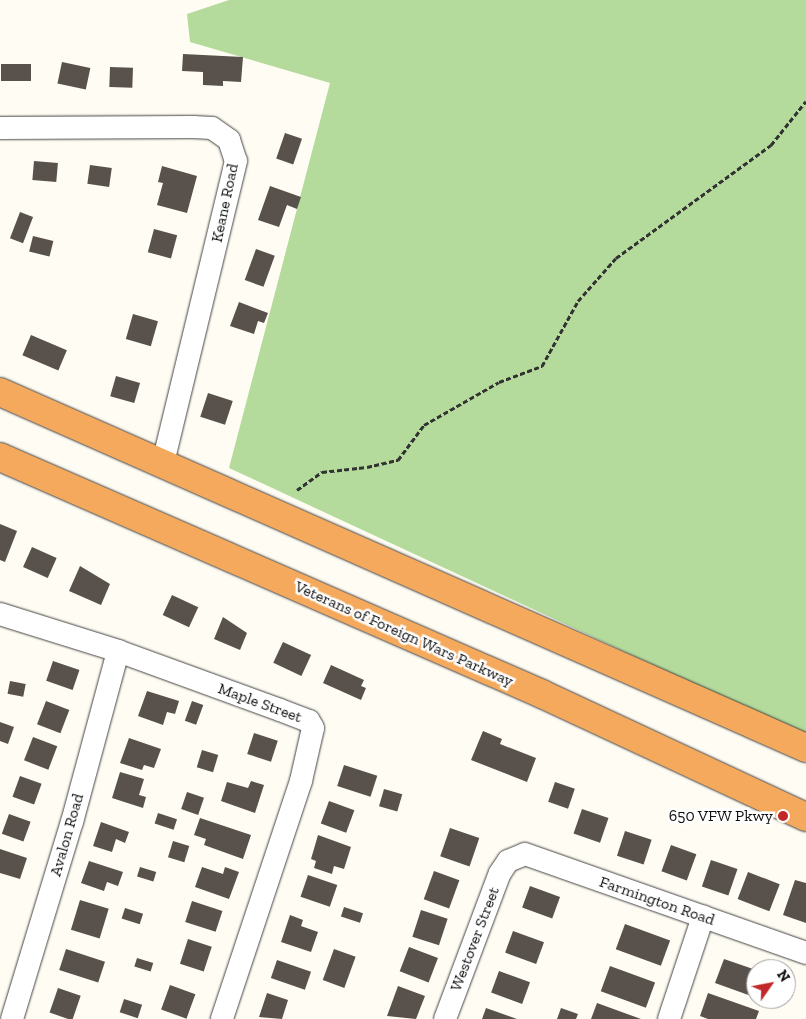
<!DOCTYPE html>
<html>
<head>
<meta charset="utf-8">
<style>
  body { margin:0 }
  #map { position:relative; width:806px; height:1019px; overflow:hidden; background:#fffdf3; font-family:"Zilla Slab",serif }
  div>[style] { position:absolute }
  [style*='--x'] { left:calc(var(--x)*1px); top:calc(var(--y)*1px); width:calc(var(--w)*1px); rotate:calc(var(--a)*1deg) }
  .forest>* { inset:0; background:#b4db9b }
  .building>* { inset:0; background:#59524c; transform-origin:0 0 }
  .path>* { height:3px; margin-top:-1.5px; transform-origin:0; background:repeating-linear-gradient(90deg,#323232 0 5px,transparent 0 7.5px) }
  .roads { filter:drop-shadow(0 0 1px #434343) drop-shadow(0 0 1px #434343) }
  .street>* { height:22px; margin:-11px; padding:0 11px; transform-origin:11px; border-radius:11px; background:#fff }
  .highway>* { height:28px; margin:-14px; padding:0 14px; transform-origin:14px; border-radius:14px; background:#f4a95c }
  .dots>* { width:14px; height:14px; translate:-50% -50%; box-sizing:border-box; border:2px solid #fff; border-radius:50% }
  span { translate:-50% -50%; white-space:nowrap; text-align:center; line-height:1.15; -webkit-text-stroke:5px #fff; paint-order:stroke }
  .street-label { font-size:16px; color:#101010 }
  .poi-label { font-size:16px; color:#101010 }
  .right { translate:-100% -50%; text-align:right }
  .north { position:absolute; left:746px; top:959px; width:50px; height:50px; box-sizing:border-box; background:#fff; border:1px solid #9f9f9f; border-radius:50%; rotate:57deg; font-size:14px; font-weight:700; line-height:20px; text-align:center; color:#101010 }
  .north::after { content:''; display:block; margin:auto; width:18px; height:22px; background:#c12827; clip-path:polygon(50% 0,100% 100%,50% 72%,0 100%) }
</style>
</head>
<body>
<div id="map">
  <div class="forest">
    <i style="clip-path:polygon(229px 0,806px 0,806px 736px,229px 468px,330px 83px,190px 42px,187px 14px)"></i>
  </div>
  <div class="building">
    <i style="clip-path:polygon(183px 54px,243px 57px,241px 82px,223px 81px,223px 86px,203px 85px,203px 72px,182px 71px)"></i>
    <i style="left:62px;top:62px;width:29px;height:22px;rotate:12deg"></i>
    <i style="left:1px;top:64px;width:30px;height:17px"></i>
    <i style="left:110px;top:67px;width:23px;height:20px;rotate:2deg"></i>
    <i style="left:285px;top:133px;width:18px;height:27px;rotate:19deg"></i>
    <i style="left:34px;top:161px;width:24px;height:19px;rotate:5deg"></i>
    <i style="left:90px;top:165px;width:22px;height:19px;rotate:8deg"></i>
    <i style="clip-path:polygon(162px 166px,197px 176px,187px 213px,157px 205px,163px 183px,158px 182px)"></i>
    <i style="clip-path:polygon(270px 186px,301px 197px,297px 209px,287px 205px,279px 227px,258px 220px)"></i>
    <i style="left:20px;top:212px;width:14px;height:28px;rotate:21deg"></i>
    <i style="left:154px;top:229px;width:24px;height:24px;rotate:15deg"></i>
    <i style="left:33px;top:236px;width:21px;height:16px;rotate:14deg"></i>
    <i style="left:256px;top:249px;width:20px;height:33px;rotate:20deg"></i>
    <i style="clip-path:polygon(239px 302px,268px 313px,264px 323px,258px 321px,254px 334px,230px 326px)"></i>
    <i style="left:133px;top:314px;width:26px;height:26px;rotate:16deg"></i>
    <i style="left:31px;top:335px;width:39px;height:22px;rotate:23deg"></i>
    <i style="left:116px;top:376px;width:25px;height:21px;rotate:16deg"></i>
    <i style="left:208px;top:393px;width:26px;height:25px;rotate:18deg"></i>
    <i style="clip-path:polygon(0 524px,17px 531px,5px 562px,0 560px)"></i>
    <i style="left:32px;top:547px;width:27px;height:22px;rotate:24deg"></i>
    <i style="clip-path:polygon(80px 566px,110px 584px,101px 605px,69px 591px)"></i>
    <i style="left:172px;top:595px;width:29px;height:22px;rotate:25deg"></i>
    <i style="clip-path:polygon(223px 617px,247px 633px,240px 650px,214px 639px)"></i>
    <i style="left:283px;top:642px;width:31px;height:23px;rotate:25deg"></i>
    <i style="left:53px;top:661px;width:28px;height:21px;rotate:19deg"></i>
    <i style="clip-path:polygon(331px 665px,364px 680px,361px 686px,366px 688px,361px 700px,323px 683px)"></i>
    <i style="left:10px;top:681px;width:16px;height:13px;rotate:11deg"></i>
    <i style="clip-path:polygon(147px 691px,179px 701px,175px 714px,167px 712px,163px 725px,138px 716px)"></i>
    <i style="left:46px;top:701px;width:25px;height:25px;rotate:21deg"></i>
    <i style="left:192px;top:701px;width:12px;height:21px;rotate:20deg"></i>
    <i style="clip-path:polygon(0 722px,14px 727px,8px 744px,0 741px)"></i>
    <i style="clip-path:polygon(483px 731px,502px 739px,500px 744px,536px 758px,527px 782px,471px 760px)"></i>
    <i style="left:254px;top:733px;width:25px;height:22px;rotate:18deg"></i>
    <i style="left:33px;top:737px;width:26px;height:25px;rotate:21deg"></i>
    <i style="clip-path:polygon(129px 738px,161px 749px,154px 768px,144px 765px,142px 770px,120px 763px)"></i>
    <i style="left:202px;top:750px;width:17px;height:18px;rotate:17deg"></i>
    <i style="left:344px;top:765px;width:35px;height:22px;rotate:18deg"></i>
    <i style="clip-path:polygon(120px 772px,144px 779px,139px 795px,146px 797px,143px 808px,112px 798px)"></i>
    <i style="left:20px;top:776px;width:23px;height:22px;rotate:20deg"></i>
    <i style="clip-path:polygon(251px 781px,264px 785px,255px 813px,221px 801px,227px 782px,248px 788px)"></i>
    <i style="left:555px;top:782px;width:21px;height:21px;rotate:19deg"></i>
    <i style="left:384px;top:789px;width:19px;height:18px;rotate:16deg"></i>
    <i style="left:187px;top:792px;width:18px;height:18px;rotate:19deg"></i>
    <i style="left:329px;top:801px;width:27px;height:24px;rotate:20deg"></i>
    <i style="left:582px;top:809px;width:28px;height:26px;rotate:19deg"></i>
    <i style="left:158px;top:813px;width:20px;height:11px;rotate:18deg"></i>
    <i style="left:9px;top:814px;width:23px;height:21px;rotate:20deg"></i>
    <i style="clip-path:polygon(200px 818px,251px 835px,243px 859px,204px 845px,206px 839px,194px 835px)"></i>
    <i style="clip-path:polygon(101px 822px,129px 832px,125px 843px,116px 839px,112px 852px,93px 846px)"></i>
    <i style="left:450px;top:828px;width:31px;height:30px;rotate:19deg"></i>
    <i style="left:625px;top:831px;width:28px;height:26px;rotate:18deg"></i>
    <i style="clip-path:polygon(318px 835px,351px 847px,344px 869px,334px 866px,332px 874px,314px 868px,316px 861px,311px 859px)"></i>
    <i style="left:173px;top:841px;width:17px;height:17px;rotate:17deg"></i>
    <i style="left:671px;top:845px;width:27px;height:28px;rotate:20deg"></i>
    <i style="clip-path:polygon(0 849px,27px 858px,20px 879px,0 873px)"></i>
    <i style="left:711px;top:860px;width:28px;height:28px;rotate:19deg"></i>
    <i style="clip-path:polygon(89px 861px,123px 872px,118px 886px,107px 882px,104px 891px,81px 883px)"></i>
    <i style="left:140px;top:867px;width:17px;height:10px;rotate:17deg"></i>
    <i style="clip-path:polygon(202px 867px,223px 874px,225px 867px,239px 872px,229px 899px,195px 887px)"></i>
    <i style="left:434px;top:871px;width:27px;height:30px;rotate:20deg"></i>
    <i style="left:748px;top:872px;width:34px;height:29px;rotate:21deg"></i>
    <i style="left:308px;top:875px;width:31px;height:23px;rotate:19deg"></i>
    <i style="clip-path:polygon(795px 880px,806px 883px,806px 923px,783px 915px)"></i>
    <i style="left:530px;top:886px;width:32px;height:23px;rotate:20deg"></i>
    <i style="left:80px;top:900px;width:30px;height:31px;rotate:17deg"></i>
    <i style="left:192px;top:901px;width:32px;height:22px;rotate:18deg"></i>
    <i style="left:344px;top:907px;width:20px;height:10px;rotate:18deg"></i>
    <i style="left:125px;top:908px;width:19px;height:11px;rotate:18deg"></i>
    <i style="left:421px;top:910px;width:28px;height:28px;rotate:18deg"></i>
    <i style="clip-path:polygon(290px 915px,303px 920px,301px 926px,318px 932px,311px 952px,281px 942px)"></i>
    <i style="left:625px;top:924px;width:48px;height:27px;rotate:20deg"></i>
    <i style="left:513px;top:931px;width:33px;height:23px;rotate:20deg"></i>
    <i style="left:188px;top:939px;width:25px;height:26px;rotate:18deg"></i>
    <i style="left:409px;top:947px;width:31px;height:26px;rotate:21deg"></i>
    <i style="left:66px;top:949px;width:41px;height:22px;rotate:18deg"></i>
    <i style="left:334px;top:949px;width:23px;height:33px;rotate:20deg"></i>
    <i style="left:137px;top:958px;width:17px;height:9px;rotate:17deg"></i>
    <i style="clip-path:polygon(724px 959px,756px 970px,754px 997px,715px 983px)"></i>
    <i style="left:277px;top:960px;width:36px;height:19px;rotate:19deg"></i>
    <i style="left:610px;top:966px;width:48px;height:27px;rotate:20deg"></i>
    <i style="left:499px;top:971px;width:33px;height:23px;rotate:20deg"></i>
    <i style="left:170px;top:985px;width:27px;height:26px;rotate:20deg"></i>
    <i style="clip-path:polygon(398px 986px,425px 996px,416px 1019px,387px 1016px)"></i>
    <i style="left:58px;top:988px;width:24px;height:26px;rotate:19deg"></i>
    <i style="clip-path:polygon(267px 993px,288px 1000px,282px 1019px,259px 1017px)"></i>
    <i style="clip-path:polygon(708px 993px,759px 1011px,756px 1019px,708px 1019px,700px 1016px)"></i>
    <i style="left:124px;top:999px;width:19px;height:14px;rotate:18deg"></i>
    <i style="clip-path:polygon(597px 1003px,641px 1019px,591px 1019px)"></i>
    <i style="clip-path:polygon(486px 1008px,517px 1019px,482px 1019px)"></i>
    <i style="clip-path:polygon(561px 1008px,578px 1014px,576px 1019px,557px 1019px)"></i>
  </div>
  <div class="path">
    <i style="--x:297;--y:490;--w:31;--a:-36"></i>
    <i style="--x:322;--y:472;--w:45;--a:-6.3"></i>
    <i style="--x:367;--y:467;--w:32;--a:-13"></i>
    <i style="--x:398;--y:460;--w:44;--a:-53.4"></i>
    <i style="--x:424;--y:425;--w:86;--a:-29.8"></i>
    <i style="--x:499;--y:382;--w:46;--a:-20.4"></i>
    <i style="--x:542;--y:366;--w:74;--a:-61"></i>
    <i style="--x:578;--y:301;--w:57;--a:-48.5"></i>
    <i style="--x:616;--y:258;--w:192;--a:-36.1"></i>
    <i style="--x:771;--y:145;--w:56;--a:-51.5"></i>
  </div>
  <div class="roads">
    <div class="street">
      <i style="--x:0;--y:128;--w:193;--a:-0.3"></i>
      <i style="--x:193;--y:127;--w:19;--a:3"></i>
      <i style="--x:212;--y:128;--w:21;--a:35"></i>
      <i style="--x:229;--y:140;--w:22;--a:72"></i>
      <i style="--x:236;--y:161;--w:311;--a:103.6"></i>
      <i style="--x:0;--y:614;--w:124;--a:17.4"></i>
      <i style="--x:118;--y:651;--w:172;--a:20"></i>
      <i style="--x:280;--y:710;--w:31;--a:21"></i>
      <i style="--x:309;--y:721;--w:8;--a:60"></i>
      <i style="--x:313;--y:728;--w:54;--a:102.8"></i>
      <i style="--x:301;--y:781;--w:251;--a:108.4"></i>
      <i style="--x:12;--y:1019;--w:206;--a:-73.1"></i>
      <i style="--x:72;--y:822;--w:177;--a:-74.9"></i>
      <i style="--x:445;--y:1019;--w:156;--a:-69.4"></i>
      <i style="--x:500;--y:873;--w:14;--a:-56"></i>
      <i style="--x:508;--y:861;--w:18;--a:-22"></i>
      <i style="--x:525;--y:854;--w:298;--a:19.4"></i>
      <i style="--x:669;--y:1019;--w:108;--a:-71.6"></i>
    </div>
    <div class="highway">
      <i style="--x:0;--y:392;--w:881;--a:23.83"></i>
      <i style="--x:0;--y:457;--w:592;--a:23.62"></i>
      <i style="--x:542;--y:694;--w:291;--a:25"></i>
    </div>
  </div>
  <div class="dots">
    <i style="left:783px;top:816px;background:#c12827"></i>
  </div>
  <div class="street-label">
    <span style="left:225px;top:203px;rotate:-78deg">Keane Road</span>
    <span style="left:404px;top:634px;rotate:24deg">Veterans of Foreign Wars Parkway</span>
    <span style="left:260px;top:703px;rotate:20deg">Maple Street</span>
    <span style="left:67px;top:835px;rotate:-74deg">Avalon Road</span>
    <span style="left:657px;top:901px;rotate:19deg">Farmington Road</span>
    <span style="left:475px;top:939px;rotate:-69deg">Westover Street</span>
  </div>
  <div class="poi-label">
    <span class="right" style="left:773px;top:816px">650 VFW Pkwy</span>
  </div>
  <div class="north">N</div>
</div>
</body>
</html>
